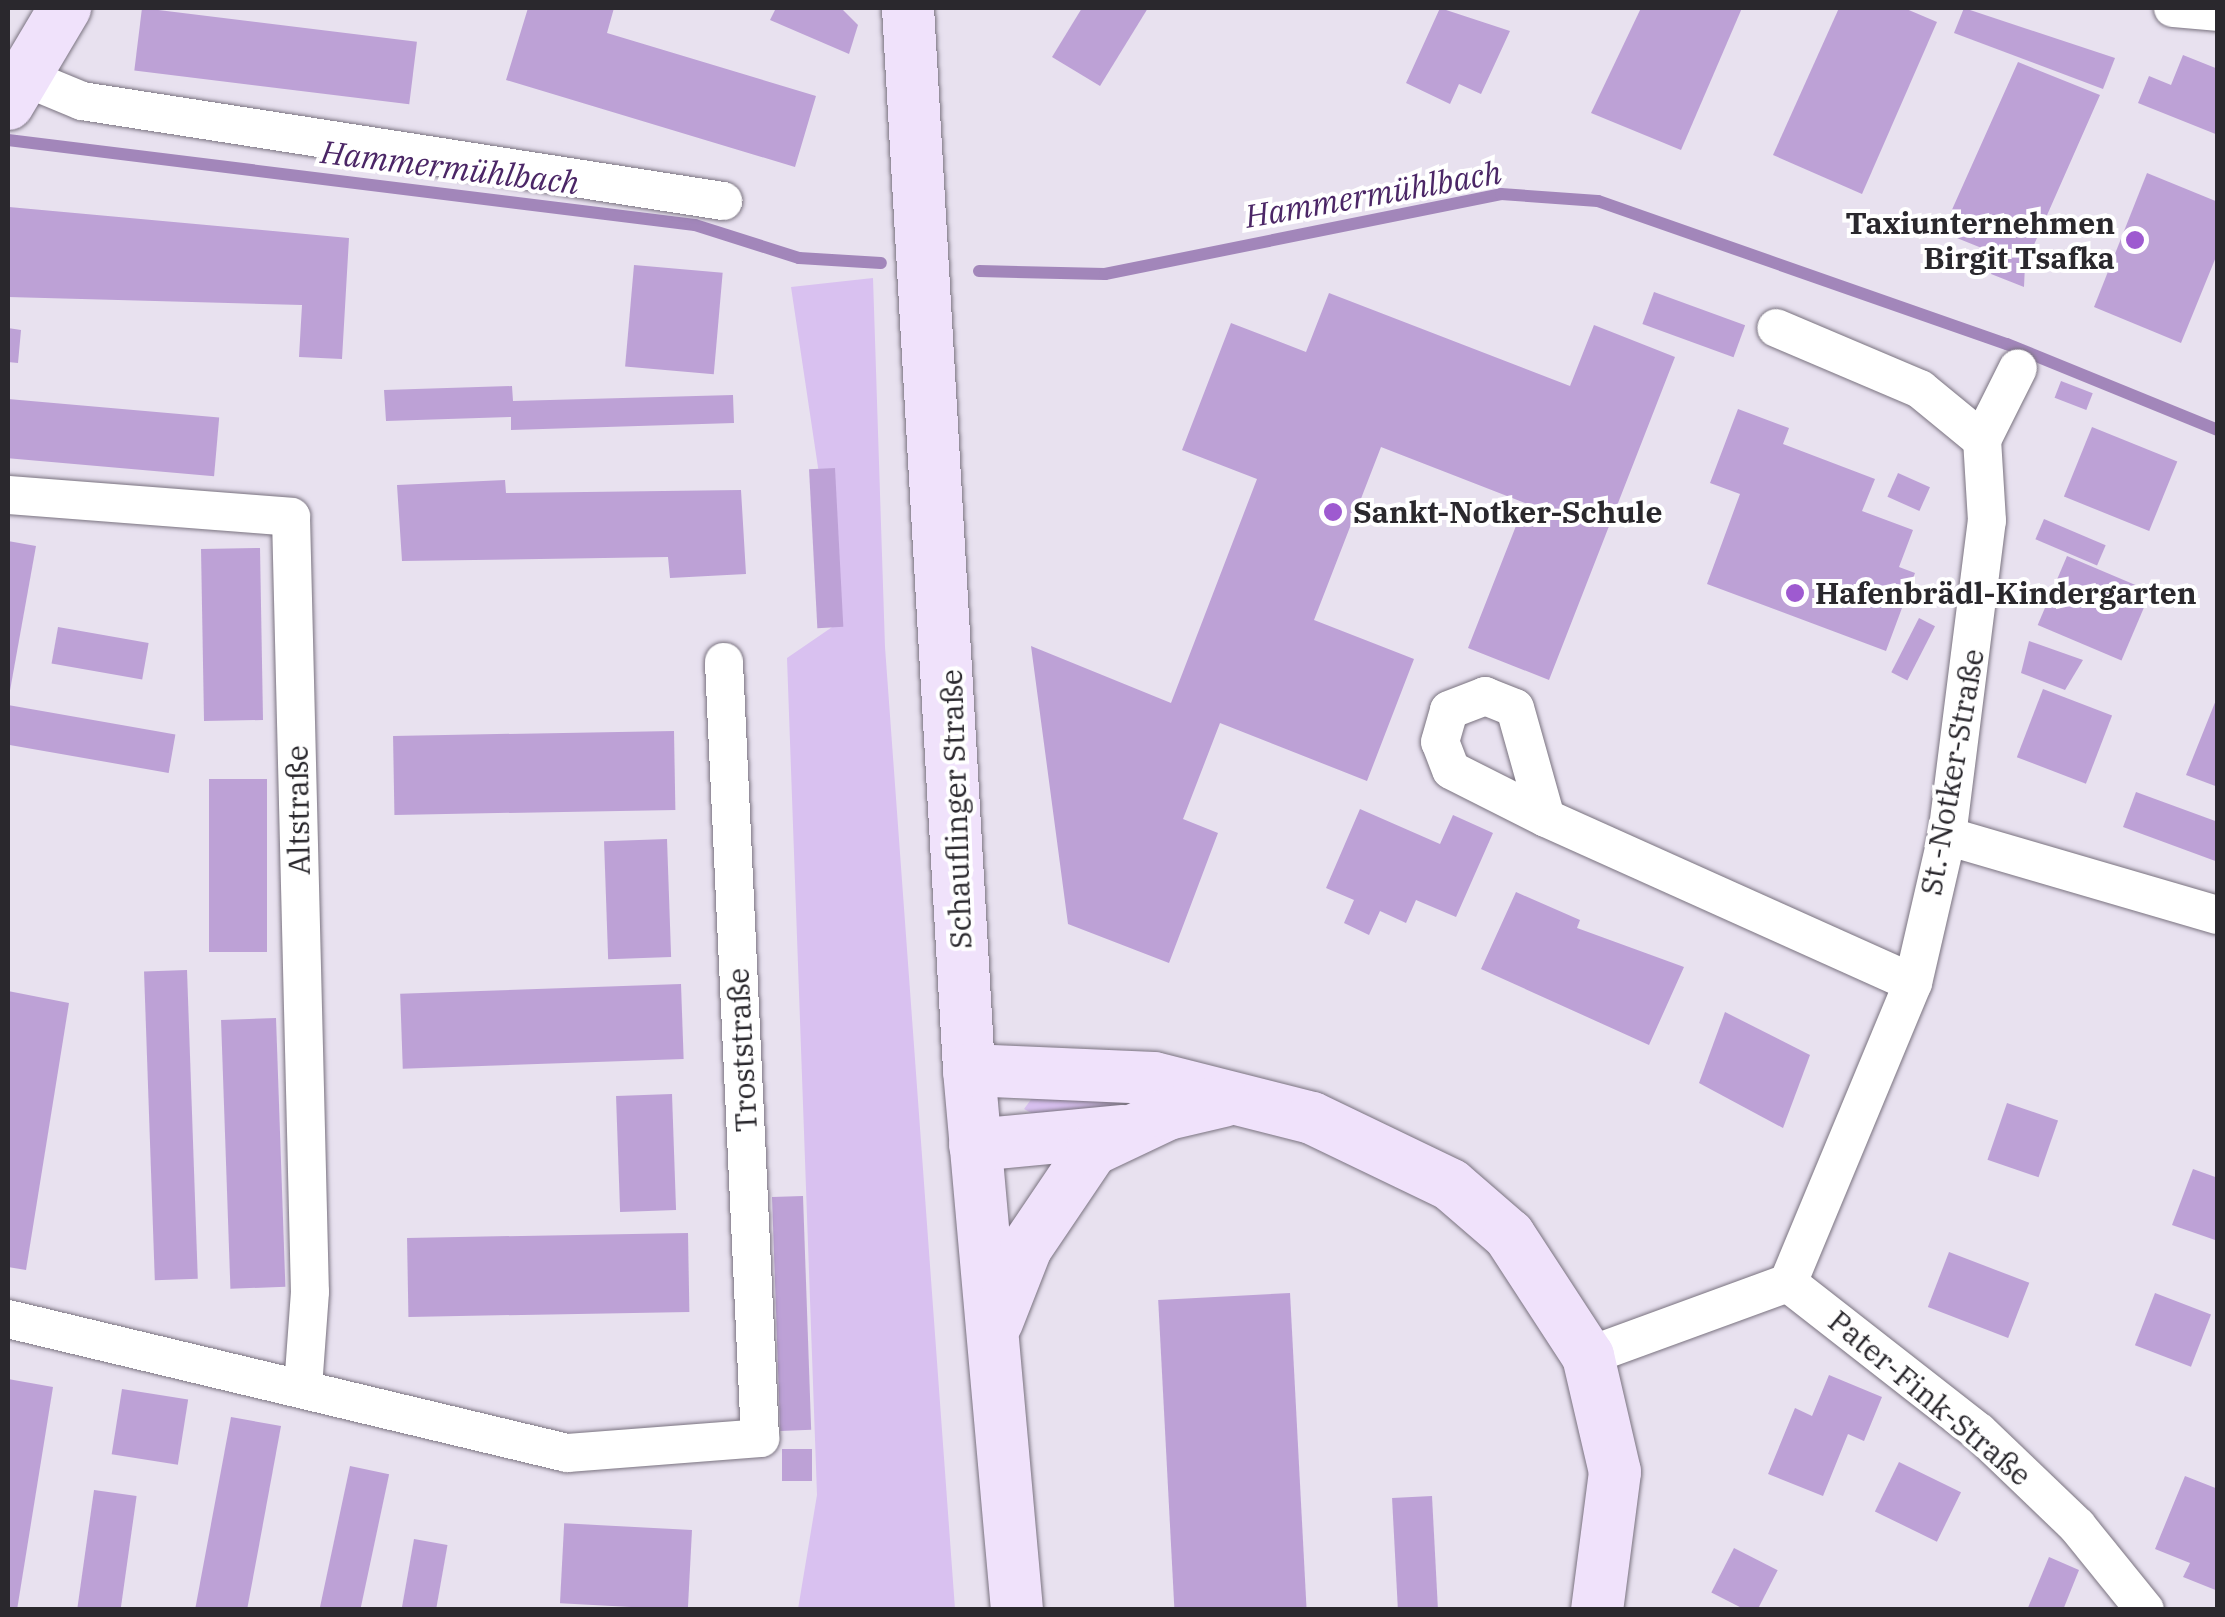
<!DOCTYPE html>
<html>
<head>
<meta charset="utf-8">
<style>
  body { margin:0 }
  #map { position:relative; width:2225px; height:1617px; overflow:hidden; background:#e8e1ef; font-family:"IBM Plex Serif",serif }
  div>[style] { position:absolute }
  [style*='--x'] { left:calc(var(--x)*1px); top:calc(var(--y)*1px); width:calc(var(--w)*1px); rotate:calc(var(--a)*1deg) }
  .green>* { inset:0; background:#d9c1f0 }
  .stream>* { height:12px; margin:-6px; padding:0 6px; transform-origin:6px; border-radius:6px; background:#a286ba }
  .building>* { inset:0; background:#bda1d6; transform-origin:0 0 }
  .roads { filter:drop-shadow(0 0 2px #7a7380) drop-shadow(0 0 2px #7a7380) }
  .street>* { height:38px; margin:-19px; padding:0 19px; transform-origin:19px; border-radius:19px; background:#fff }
  .secondary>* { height:52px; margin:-26px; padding:0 26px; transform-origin:26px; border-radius:26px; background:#f0e2fb }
  .dots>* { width:28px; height:28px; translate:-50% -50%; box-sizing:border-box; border:5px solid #fff; border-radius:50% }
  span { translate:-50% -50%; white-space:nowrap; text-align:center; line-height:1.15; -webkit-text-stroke:8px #fff; paint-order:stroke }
  .poi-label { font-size:30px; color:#2a282d; font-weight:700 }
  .right { translate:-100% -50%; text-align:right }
  .left { translate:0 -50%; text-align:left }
  .street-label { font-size:30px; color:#2a282d }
  .water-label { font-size:32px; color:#4b2666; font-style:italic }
  .frame { position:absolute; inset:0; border:10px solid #2a282d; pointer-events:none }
</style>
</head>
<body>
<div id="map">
  <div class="green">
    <i style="clip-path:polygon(873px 278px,885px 647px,955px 1609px,798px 1609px,817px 1495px,787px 658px,841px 621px,791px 287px)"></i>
    <i style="clip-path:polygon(1035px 1094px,1120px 1094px,1121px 1109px,1039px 1117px,1024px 1109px)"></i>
  </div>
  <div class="stream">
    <i style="--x:8;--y:140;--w:692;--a:7.05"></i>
    <i style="--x:695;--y:225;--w:109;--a:17.6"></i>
    <i style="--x:799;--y:258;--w:82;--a:3.5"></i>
    <i style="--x:979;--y:271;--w:126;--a:1.4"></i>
    <i style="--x:1105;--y:274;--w:404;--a:-11.4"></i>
    <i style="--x:1501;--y:194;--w:97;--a:4.1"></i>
    <i style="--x:1598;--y:201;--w:433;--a:19.3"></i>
    <i style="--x:2007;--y:344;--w:228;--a:22.2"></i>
  </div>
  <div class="building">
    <i style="left:142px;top:8px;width:277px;height:63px;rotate:7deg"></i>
    <i style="clip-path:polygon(528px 8px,614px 8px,607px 33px,816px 96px,795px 167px,506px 80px)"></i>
    <i style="clip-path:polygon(776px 8px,841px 8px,858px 25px,849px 54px,770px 20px)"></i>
    <i style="clip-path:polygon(1082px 8px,1148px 8px,1100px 86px,1052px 57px)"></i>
    <i style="clip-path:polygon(1440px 8px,1510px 31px,1481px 94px,1459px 84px,1450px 104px,1406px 83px)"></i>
    <i style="clip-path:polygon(1641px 8px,1742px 8px,1681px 150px,1591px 113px)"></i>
    <i style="clip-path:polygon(1839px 8px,1904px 8px,1937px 22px,1862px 194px,1773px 155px)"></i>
    <i style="clip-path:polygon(1964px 8px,2115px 58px,2103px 89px,1954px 33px)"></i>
    <i style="clip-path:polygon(2183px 55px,2218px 69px,2218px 135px,2138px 103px,2149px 76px,2171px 85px)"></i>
    <i style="clip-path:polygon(2018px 62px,2100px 95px,2025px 265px,2024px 287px,1991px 274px,1999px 255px,1942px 232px)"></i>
    <i style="clip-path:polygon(2147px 173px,2218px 202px,2218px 252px,2181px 343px,2094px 307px)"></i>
    <i style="clip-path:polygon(9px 207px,349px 238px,342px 359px,299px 357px,302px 305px,8px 297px)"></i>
    <i style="left:634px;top:265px;width:89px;height:102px;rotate:5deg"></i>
    <i style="left:1654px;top:292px;width:97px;height:34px;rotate:20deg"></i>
    <i style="clip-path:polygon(1329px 293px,1570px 386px,1594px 325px,1675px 357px,1549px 680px,1468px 648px,1525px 503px,1381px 447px,1314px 620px,1414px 659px,1367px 781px,1220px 723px,1183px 819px,1218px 833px,1169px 963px,1068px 924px,1031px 646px,1171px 703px,1257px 479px,1182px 450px,1231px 323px,1306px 352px)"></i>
    <i style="clip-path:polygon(8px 328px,21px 330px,18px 363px,8px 362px)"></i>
    <i style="left:2061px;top:381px;width:34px;height:18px;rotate:21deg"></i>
    <i style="clip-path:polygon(512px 386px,513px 401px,733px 395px,734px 423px,511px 430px,511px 417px,386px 421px,384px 390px)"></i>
    <i style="left:8px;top:399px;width:212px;height:59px;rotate:5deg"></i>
    <i style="clip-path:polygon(1738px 409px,1789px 428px,1783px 444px,1875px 479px,1862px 511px,1913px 530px,1899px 567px,1915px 573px,1886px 651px,1707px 584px,1740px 494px,1710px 483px)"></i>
    <i style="left:2092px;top:427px;width:92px;height:75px;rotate:22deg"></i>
    <i style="left:835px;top:468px;width:159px;height:26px;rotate:87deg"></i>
    <i style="left:1898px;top:473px;width:35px;height:26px;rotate:24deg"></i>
    <i style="clip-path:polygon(505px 480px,506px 493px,741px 490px,746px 574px,670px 578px,668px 557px,402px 561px,397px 485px)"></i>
    <i style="left:2044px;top:519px;width:67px;height:22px;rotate:23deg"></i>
    <i style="clip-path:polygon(8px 541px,36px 546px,9px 696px,8px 696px)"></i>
    <i style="left:260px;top:548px;width:172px;height:59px;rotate:89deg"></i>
    <i style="left:2067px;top:556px;width:91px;height:75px;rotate:23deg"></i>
    <i style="left:1919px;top:618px;width:18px;height:61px;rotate:27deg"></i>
    <i style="left:58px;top:627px;width:92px;height:37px;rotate:10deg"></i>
    <i style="clip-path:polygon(2029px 641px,2083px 660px,2065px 690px,2021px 673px)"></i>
    <i style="left:2043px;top:689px;width:74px;height:73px;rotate:21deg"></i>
    <i style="clip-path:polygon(2218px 695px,2218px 787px,2186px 775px)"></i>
    <i style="left:8px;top:705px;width:170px;height:39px;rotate:10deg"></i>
    <i style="left:674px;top:731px;width:79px;height:281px;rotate:89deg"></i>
    <i style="left:267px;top:779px;width:173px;height:58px;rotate:90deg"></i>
    <i style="clip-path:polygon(2136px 792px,2218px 822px,2218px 862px,2123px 827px)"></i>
    <i style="clip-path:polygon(1360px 809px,1440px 844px,1453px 815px,1493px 833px,1456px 917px,1416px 900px,1406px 923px,1380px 911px,1369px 935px,1344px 923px,1354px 900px,1326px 888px)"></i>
    <i style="left:667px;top:839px;width:118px;height:63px;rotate:88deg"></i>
    <i style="clip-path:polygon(1516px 892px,1580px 920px,1577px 928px,1684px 967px,1649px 1045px,1481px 969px)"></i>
    <i style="left:187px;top:970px;width:309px;height:43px;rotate:88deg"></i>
    <i style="left:681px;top:984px;width:75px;height:281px;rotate:88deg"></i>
    <i style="clip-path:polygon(8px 991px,69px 1003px,26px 1270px,8px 1267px)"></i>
    <i style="clip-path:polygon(1725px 1012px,1810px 1055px,1783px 1128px,1699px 1083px)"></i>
    <i style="left:276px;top:1018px;width:269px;height:55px;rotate:88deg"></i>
    <i style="left:672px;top:1094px;width:116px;height:56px;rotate:88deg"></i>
    <i style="left:2007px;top:1103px;width:54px;height:60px;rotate:19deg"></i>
    <i style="clip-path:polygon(2193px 1169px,2218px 1178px,2218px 1241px,2172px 1225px)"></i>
    <i style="left:803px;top:1196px;width:234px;height:31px;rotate:88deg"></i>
    <i style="left:688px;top:1233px;width:79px;height:281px;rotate:89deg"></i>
    <i style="left:1949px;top:1252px;width:86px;height:59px;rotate:21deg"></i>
    <i style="left:1290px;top:1293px;width:318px;height:132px;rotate:87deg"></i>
    <i style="left:2155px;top:1293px;width:60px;height:56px;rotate:21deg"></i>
    <i style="clip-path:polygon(1829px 1375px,1882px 1397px,1864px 1441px,1848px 1434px,1823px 1496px,1768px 1474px,1795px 1408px,1812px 1416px)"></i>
    <i style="clip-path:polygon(8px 1379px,53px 1387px,17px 1610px,8px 1610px)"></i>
    <i style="left:122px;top:1389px;width:67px;height:66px;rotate:9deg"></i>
    <i style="clip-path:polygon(231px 1417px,281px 1426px,258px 1551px,247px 1610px,195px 1610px)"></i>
    <i style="left:782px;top:1449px;width:30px;height:32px"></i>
    <i style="left:1899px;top:1462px;width:69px;height:55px;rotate:26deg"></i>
    <i style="left:350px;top:1466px;width:40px;height:147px;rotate:12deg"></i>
    <i style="clip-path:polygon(2185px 1476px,2218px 1489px,2218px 1591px,2183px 1577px,2190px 1563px,2155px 1549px)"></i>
    <i style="left:94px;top:1490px;width:43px;height:121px;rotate:8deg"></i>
    <i style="left:1432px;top:1496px;width:114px;height:40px;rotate:87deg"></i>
    <i style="left:692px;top:1530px;width:80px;height:128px;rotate:93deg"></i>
    <i style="left:414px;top:1539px;width:34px;height:73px;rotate:10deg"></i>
    <i style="left:1734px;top:1548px;width:49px;height:50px;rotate:27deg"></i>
    <i style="clip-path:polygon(2049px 1557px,2079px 1570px,2063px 1610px,2027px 1610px)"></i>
  </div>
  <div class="roads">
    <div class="street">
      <i style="--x:2173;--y:8;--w:45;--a:5.1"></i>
      <i style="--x:24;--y:77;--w:63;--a:22.5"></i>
      <i style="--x:82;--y:101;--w:649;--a:8.87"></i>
      <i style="--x:1982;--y:440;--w:80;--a:-63.4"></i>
      <i style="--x:8;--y:495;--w:284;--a:4.4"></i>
      <i style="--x:291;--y:517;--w:775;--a:88.6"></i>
      <i style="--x:310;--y:1292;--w:96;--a:94.2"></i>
      <i style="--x:1546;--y:818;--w:106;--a:-153.2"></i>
      <i style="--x:1451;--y:770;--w:30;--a:-111"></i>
      <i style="--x:1440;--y:742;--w:33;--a:-74"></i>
      <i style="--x:1449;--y:710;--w:39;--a:-21"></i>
      <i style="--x:1485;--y:696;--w:32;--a:22"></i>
      <i style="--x:1515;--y:708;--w:114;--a:74.3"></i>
      <i style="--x:1546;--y:818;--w:402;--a:24.2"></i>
      <i style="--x:1947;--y:836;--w:282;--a:16.3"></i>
      <i style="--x:1788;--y:1283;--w:242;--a:38"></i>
      <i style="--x:1979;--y:1432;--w:136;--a:43.8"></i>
      <i style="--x:2077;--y:1526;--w:108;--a:51"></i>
      <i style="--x:8;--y:1319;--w:575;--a:13.48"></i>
      <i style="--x:567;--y:1453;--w:194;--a:-4.4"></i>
      <i style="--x:760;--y:1438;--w:777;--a:-92.66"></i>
      <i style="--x:1588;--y:1356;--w:213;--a:-20.1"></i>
      <i style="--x:1788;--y:1283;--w:325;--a:-67.4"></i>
      <i style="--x:1913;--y:983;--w:151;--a:-77"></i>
      <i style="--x:1947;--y:836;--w:318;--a:-82.8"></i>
      <i style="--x:1987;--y:521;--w:81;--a:-93.5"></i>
      <i style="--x:1982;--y:440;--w:80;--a:-140.6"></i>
      <i style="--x:1920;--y:389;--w:156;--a:-157"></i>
    </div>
    <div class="secondary">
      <i style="--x:908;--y:8;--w:1064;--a:86.71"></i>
      <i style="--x:969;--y:1070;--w:542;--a:84.92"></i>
      <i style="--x:8;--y:104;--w:112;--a:-59.3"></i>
      <i style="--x:969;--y:1070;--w:185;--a:2.5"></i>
      <i style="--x:1154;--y:1078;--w:163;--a:14.2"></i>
      <i style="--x:1312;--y:1118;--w:154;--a:25.7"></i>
      <i style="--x:1451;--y:1185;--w:77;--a:40.8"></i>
      <i style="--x:1509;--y:1235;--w:145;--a:56.9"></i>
      <i style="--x:1588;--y:1356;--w:119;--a:76.9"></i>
      <i style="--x:1615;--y:1472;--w:139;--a:97.4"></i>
      <i style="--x:975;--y:1145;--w:149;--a:-5.4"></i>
      <i style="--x:997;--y:1322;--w:79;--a:-68.6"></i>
      <i style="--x:1026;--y:1248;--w:118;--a:-56"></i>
      <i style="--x:1092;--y:1150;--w:84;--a:-25.3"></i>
      <i style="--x:1168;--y:1114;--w:57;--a:-13.3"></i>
    </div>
  </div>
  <div class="dots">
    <i style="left:2135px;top:240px;background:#9e5ad0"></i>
    <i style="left:1333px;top:512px;background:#9e5ad0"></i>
    <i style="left:1795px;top:593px;background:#9e5ad0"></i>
  </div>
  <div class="poi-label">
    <span class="right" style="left:2115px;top:240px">Taxiunternehmen<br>Birgit Tsafka</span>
    <span class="left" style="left:1353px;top:512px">Sankt-Notker-Schule</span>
    <span class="left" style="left:1815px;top:593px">Hafenbrädl-Kindergarten</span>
  </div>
  <div class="street-label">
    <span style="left:1952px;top:772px;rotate:-80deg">St.-Notker-Straße</span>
    <span style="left:956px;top:809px;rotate:-92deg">Schauflinger Straße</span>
    <span style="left:298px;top:810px;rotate:-91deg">Altstraße</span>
    <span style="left:742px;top:1050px;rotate:-93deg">Troststraße</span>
    <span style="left:1930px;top:1398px;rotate:40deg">Pater-Fink-Straße</span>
  </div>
  <div class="water-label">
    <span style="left:450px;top:167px;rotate:7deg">Hammermühlbach</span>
    <span style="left:1373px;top:194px;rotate:-10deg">Hammermühlbach</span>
  </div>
  <div class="frame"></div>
</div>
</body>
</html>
